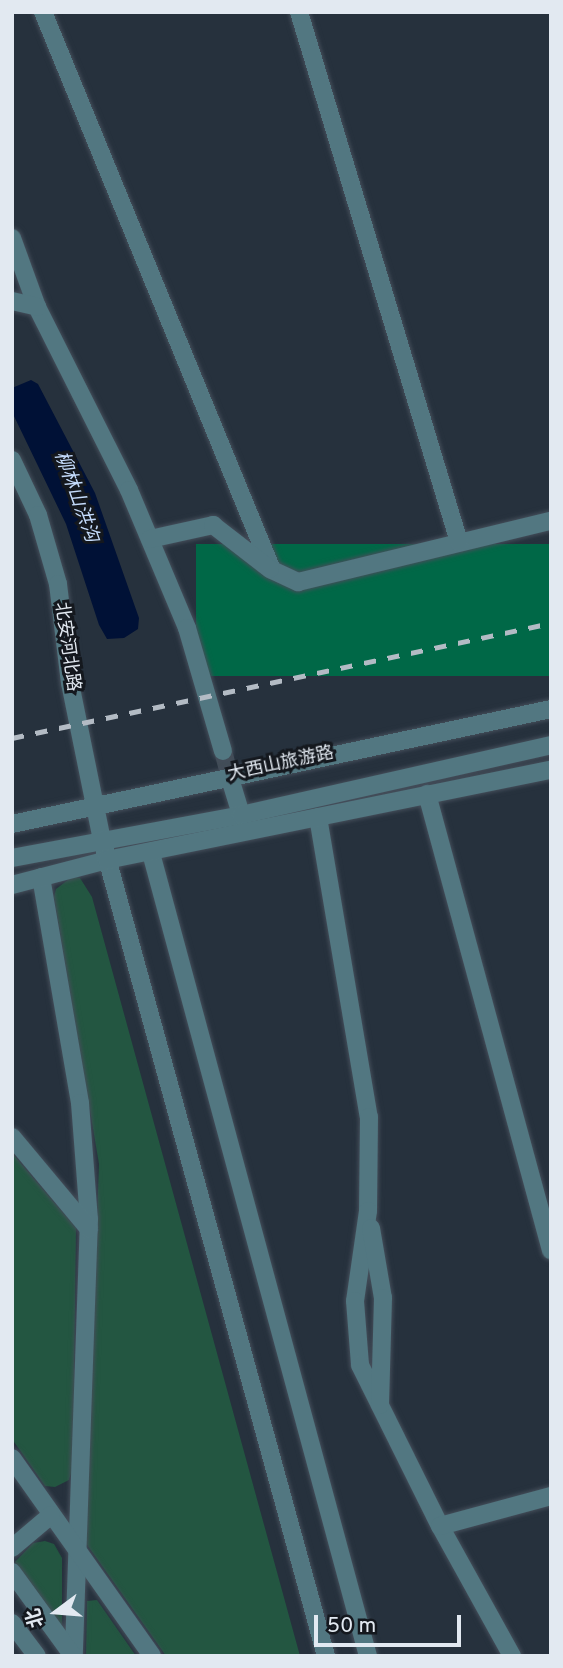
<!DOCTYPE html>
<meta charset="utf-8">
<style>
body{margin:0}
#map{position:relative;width:563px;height:1668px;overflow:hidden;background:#26313d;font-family:Overpass,"Noto Sans SC",sans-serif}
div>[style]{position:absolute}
.green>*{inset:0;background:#235641}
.forest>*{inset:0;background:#006847;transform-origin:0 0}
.water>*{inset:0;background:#001136}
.minor-tunnel>*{height:18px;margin-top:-9px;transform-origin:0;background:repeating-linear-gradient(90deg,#424d58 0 18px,transparent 0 27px)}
.roads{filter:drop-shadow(0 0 2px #444e5a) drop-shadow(0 0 2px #444e5a)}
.minor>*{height:18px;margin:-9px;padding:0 9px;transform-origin:9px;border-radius:9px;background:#527781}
.rail>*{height:5px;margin-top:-2.5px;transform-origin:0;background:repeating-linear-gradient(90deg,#b3bbc4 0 12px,transparent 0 24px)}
span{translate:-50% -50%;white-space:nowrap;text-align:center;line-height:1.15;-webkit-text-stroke:6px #14181e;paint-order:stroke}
.street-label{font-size:18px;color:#e2e9f1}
.water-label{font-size:19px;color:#c4dbfb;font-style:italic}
.frame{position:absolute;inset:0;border:14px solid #e2e9f1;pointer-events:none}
.north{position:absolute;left:21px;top:1577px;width:70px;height:70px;-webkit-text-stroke:5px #14181e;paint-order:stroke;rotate:254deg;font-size:19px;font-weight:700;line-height:28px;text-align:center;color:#e2e9f1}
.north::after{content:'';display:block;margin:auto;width:24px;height:32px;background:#e2e9f1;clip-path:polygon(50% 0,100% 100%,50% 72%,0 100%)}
.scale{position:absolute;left:314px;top:1615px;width:147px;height:32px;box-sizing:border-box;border:4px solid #e2e9f1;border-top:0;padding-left:9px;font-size:21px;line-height:24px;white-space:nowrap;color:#e2e9f1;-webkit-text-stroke:5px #14181e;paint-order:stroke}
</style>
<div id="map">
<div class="green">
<div style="clip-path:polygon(73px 876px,80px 878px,92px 897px,300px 1656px,166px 1656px,85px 1542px,99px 1164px,54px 897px,56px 889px)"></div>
<div style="clip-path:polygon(12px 1153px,76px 1228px,73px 1466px,69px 1480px,55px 1487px,45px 1486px,12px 1439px)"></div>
<div style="clip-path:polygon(45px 1541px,54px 1544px,62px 1558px,62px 1628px,15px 1562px,33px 1543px)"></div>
<div style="clip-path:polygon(97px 1600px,136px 1656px,86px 1656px,87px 1601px)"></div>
</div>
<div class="forest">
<div style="left:551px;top:544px;width:132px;height:355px;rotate:90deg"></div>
</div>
<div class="water">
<div style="clip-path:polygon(31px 380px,38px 384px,95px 493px,139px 618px,138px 629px,124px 638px,107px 639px,99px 625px,66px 524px,12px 412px,12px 388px)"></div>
</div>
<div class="minor-tunnel">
<div style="left:223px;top:751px;width:35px;rotate:75deg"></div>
</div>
<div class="roads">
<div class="minor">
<div style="left:43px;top:12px;width:603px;rotate:67.69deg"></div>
<div style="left:272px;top:570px;width:29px;rotate:25deg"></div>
<div style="left:298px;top:582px;width:260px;rotate:-13.6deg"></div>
<div style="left:299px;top:12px;width:554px;rotate:73.2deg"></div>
<div style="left:12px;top:238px;width:73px;rotate:70.1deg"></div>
<div style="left:37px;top:307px;width:205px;rotate:63.3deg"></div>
<div style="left:129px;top:490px;width:150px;rotate:67.2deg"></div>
<div style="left:187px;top:628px;width:128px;rotate:73.7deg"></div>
<div style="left:12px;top:301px;width:26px;rotate:13deg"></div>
<div style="left:12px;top:460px;width:61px;rotate:64.7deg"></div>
<div style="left:38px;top:515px;width:72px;rotate:73.8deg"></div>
<div style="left:58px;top:584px;width:100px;rotate:83.1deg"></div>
<div style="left:70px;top:683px;width:160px;rotate:78.5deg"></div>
<div style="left:102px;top:840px;width:846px;rotate:74.65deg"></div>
<div style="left:150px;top:539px;width:65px;rotate:-12.5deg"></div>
<div style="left:213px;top:525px;width:72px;rotate:37.7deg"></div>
<div style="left:232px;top:785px;width:31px;rotate:73deg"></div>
<div style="left:427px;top:794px;width:473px;rotate:74.8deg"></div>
<div style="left:318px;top:817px;width:304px;rotate:80.4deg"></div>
<div style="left:369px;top:1117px;width:94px;rotate:90.6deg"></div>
<div style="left:368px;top:1211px;width:91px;rotate:98.2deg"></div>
<div style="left:355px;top:1301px;width:64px;rotate:85.5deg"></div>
<div style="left:360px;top:1365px;width:180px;rotate:63.6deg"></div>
<div style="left:440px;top:1526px;width:149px;rotate:61deg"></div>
<div style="left:12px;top:824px;width:551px;rotate:-12.04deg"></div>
<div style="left:151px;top:853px;width:832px;rotate:74.88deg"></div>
<div style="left:12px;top:858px;width:233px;rotate:-10.6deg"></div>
<div style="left:241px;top:815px;width:318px;rotate:-12.7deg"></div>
<div style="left:41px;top:877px;width:229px;rotate:80.2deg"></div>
<div style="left:80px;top:1103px;width:116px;rotate:85.6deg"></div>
<div style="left:89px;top:1219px;width:437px;rotate:92deg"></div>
<div style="left:12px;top:885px;width:98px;rotate:-14.7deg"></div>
<div style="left:107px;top:860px;width:453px;rotate:-11.5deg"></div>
<div style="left:12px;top:1137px;width:120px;rotate:50.1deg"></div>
<div style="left:371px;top:1228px;width:71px;rotate:80.3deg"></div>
<div style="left:383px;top:1298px;width:107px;rotate:91.6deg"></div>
<div style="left:12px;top:1458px;width:242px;rotate:54.7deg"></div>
<div style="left:440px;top:1526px;width:115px;rotate:-15.1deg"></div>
<div style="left:12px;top:1548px;width:51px;rotate:-40.2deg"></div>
<div style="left:12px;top:1572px;width:104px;rotate:54deg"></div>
<div style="left:12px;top:1623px;width:41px;rotate:52.9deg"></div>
</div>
</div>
<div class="rail">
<div style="left:12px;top:738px;width:551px;rotate:-12.04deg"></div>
</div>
<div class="street-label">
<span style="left:66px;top:647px;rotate:82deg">北安河北路</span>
<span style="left:281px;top:765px;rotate:-12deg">大西山旅游路</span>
</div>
<div class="water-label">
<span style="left:75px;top:497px;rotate:70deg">柳林山洪沟</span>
</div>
<div class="frame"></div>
<div class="north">北</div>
<div class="scale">50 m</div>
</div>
